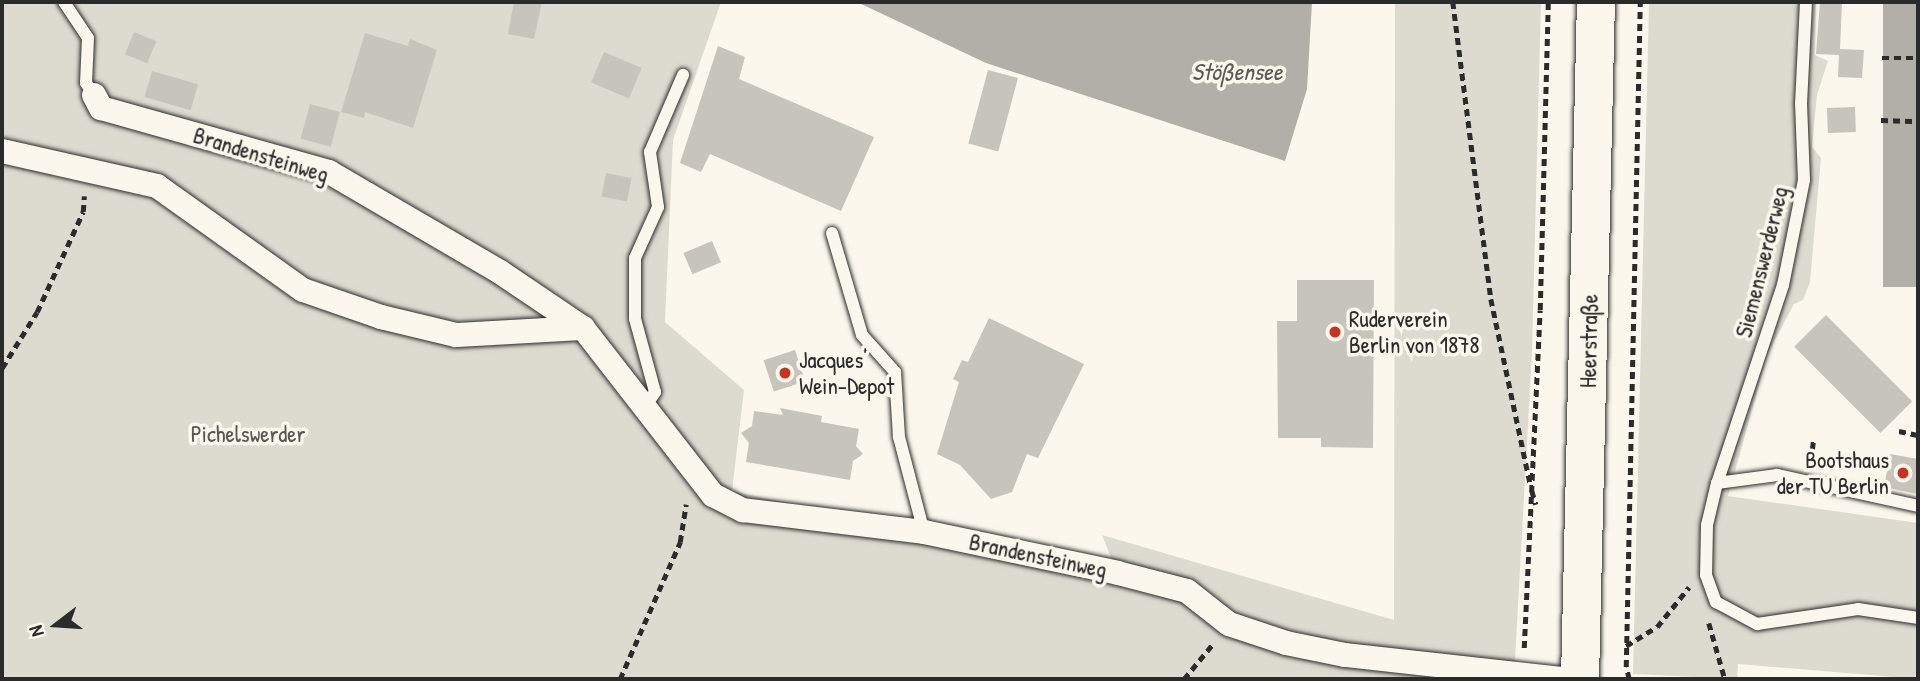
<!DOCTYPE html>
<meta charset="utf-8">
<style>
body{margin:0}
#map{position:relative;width:1920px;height:681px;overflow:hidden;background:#fbf7ec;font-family:"Patrick Hand",sans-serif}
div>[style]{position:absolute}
.green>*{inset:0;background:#dddad0}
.water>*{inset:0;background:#b1afa7;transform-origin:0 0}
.building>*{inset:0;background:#c7c4bc;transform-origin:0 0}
.path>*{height:4.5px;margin-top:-2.25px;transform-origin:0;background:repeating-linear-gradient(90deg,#2b2b2b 0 7px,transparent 0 12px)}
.roads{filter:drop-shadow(0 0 2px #2b2b2b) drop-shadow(0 0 2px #2b2b2b)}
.service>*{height:12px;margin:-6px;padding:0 6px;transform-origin:6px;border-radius:6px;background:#fbf7ec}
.minor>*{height:24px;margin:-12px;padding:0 12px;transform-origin:12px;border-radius:12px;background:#fbf7ec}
.primary>*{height:38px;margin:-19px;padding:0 19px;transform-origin:19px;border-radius:19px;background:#fbf7ec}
.dots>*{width:19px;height:19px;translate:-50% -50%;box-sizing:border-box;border:4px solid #fbf7ec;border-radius:50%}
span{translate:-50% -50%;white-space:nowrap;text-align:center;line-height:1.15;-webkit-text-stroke:7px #fbf7ec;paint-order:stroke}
.street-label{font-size:23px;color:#2b2b2b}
.poi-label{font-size:23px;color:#2b2b2b}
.left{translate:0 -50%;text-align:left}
.right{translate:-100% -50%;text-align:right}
.park-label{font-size:23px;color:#585754}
.water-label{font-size:24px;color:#5a5956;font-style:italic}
.frame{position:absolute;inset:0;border:4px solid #2b2b2b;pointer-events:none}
.north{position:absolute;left:21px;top:590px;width:70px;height:70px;-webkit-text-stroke:5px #fbf7ec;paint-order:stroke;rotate:253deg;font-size:19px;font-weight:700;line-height:28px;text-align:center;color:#2b2b2b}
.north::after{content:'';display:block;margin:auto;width:24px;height:32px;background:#2b2b2b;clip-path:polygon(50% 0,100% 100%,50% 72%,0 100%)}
</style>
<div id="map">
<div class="green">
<div style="clip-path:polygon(2px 2px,721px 2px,673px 140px,665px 322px,744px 390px,732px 491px,1117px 573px,1102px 535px,1394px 620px,1395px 2px,1541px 2px,1532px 352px,1515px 660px,1521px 679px,2px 679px)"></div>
<div style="clip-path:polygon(1649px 2px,1816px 2px,1815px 55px,1828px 61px,1817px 95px,1812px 147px,1821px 158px,1810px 282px,1803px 300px,1794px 304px,1768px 353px,1728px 496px,1918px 523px,1918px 679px,1738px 664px,1737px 679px,1633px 674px)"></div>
</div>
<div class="water">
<div style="clip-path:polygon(857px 2px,1312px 2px,1307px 89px,1285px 161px,986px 63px)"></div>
<div style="left:1883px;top:2px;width:35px;height:285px"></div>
</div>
<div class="building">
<div style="clip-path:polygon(514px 2px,542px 2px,534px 39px,508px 34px)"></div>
<div style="clip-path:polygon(1820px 2px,1842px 2px,1840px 49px,1864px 50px,1862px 78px,1838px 77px,1839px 55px,1816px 54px)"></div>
<div style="left:134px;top:32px;width:24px;height:24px;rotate:22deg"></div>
<div style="clip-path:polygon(365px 33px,408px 46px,410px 39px,437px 50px,413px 128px,365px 112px,364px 118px,341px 112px)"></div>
<div style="clip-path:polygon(718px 46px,745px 57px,739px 79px,874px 137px,841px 211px,710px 154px,701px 172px,680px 163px)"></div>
<div style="left:604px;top:52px;width:41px;height:33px;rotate:23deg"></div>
<div style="left:988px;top:70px;width:31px;height:76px;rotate:15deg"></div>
<div style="left:152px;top:71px;width:48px;height:27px;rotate:16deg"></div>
<div style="left:310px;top:104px;width:31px;height:36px;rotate:15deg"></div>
<div style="left:1855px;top:107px;width:25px;height:28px;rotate:88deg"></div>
<div style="left:606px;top:173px;width:26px;height:24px;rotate:11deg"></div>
<div style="left:712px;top:241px;width:23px;height:31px;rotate:67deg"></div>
<div style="clip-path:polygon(1297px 280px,1374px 280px,1373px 448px,1321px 447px,1321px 438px,1278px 438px,1277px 321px,1297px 321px)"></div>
<div style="left:1826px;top:315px;width:122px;height:45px;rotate:45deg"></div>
<div style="clip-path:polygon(989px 318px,1084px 364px,1038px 458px,1027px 454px,1012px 492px,991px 499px,960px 465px,937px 454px,959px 382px,953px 379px,962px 360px,968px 362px)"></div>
<div style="left:795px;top:350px;width:33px;height:33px;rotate:72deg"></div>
<div style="clip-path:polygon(780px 408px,822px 416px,821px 422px,859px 429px,856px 446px,863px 454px,853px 461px,850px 480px,746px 462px,749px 443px,741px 433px,752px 426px,754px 411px,783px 415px)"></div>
<div style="clip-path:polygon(1890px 454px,1918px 459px,1918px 494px,1884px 487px)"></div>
</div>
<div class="path">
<div style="left:1453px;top:2px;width:299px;rotate:82.7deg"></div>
<div style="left:1491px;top:299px;width:188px;rotate:78deg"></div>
<div style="left:1882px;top:58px;width:36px"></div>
<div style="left:1881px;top:120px;width:37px;rotate:2deg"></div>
<div style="left:2px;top:368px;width:66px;rotate:-58deg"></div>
<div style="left:37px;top:312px;width:110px;rotate:-65.3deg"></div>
<div style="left:83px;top:212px;width:16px;rotate:-86deg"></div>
<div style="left:1899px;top:431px;width:19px;rotate:12deg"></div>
<div style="left:1811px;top:461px;width:20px;rotate:-84deg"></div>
<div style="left:1532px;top:491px;width:14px;rotate:73deg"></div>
<div style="left:1709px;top:623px;width:58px;rotate:74.1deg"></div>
<div style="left:1626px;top:646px;width:36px;rotate:-32deg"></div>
<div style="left:1657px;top:627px;width:51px;rotate:-51.3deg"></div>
<div style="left:1524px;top:648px;width:338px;rotate:-87.3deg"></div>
<div style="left:1540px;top:310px;width:308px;rotate:-88.5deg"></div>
<div style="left:620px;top:679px;width:150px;rotate:-66.3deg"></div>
<div style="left:680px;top:542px;width:38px;rotate:-81deg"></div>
<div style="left:1184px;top:679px;width:44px;rotate:-50.5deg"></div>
<div style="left:1629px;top:679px;width:12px;rotate:-104deg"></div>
<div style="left:1626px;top:667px;width:665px;rotate:-88.79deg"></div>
</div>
<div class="roads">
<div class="service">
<div style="left:64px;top:2px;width:43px;rotate:56.3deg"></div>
<div style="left:88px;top:38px;width:45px;rotate:92.5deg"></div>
<div style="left:86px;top:83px;width:14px;rotate:56deg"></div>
<div style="left:1806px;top:2px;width:101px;rotate:92.8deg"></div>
<div style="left:1801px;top:103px;width:77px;rotate:87.8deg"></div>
<div style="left:1804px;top:180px;width:107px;rotate:101.3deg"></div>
<div style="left:1783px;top:285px;width:209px;rotate:108.4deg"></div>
<div style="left:1717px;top:483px;width:43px;rotate:103.4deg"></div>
<div style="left:1707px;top:525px;width:50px;rotate:91.1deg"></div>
<div style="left:1706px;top:575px;width:29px;rotate:70deg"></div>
<div style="left:1716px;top:602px;width:47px;rotate:28.2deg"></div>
<div style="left:1757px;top:624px;width:102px;rotate:-8.4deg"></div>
<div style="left:1858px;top:609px;width:61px;rotate:8.5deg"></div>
<div style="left:832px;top:233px;width:106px;rotate:73.6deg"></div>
<div style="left:862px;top:335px;width:50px;rotate:48.3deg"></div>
<div style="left:895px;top:372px;width:65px;rotate:86.5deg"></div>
<div style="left:899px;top:437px;width:98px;rotate:75.3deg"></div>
<div style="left:645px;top:407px;width:18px;rotate:-56deg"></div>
<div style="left:655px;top:392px;width:76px;rotate:-105.3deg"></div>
<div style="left:635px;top:319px;width:61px;rotate:-90deg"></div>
<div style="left:635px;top:258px;width:56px;rotate:-65.7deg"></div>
<div style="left:658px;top:207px;width:56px;rotate:-98.3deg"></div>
<div style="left:650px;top:152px;width:84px;rotate:-66.8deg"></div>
<div style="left:1717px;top:483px;width:61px;rotate:-7.6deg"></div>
<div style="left:1777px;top:475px;width:144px;rotate:12.4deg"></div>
</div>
<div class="minor">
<div style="left:94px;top:95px;width:15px;rotate:62deg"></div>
<div style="left:101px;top:108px;width:237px;rotate:15.7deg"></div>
<div style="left:329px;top:172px;width:198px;rotate:30.3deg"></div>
<div style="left:500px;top:272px;width:100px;rotate:34deg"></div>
<div style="left:583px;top:328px;width:212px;rotate:52.1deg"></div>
<div style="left:713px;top:495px;width:34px;rotate:27deg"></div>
<div style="left:743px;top:510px;width:182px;rotate:6.9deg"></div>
<div style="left:924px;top:532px;width:198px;rotate:11.9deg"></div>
<div style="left:1118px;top:573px;width:71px;rotate:14.6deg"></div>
<div style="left:1187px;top:591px;width:53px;rotate:38.2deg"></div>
<div style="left:1229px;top:624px;width:60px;rotate:18.4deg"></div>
<div style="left:1286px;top:643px;width:60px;rotate:11.5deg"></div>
<div style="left:1345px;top:655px;width:217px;rotate:6.3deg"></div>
<div style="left:2px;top:151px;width:159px;rotate:12.7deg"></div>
<div style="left:157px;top:186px;width:179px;rotate:35.5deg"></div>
<div style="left:303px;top:290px;width:83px;rotate:19.1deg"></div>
<div style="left:381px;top:317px;width:77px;rotate:13.5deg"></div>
<div style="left:456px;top:335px;width:127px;rotate:-3.2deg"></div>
</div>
<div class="primary">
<div style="left:1580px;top:679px;width:677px;rotate:-88.65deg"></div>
</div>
</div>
<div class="dots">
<div style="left:1335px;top:332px;background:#c8321e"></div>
<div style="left:785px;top:373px;background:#c8321e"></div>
<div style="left:1903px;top:473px;background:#c8321e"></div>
</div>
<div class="street-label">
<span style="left:261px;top:155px;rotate:17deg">Brandensteinweg</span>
<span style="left:1762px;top:262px;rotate:-76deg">Siemenswerderweg</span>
<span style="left:1589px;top:341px;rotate:-89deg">Heerstraße</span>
<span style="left:1038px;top:556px;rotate:12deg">Brandensteinweg</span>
</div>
<div class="poi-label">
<span class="left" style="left:1349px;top:332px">Ruderverein<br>Berlin von 1878</span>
<span class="left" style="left:799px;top:373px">Jacques'<br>Wein-Depot</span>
<span class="right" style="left:1889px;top:473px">Bootshaus<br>der TU Berlin</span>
</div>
<div class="park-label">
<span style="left:248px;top:434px">Pichelswerder</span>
</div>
<div class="water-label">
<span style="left:1237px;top:72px">Stößensee</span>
</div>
<div class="frame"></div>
<div class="north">N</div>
</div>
